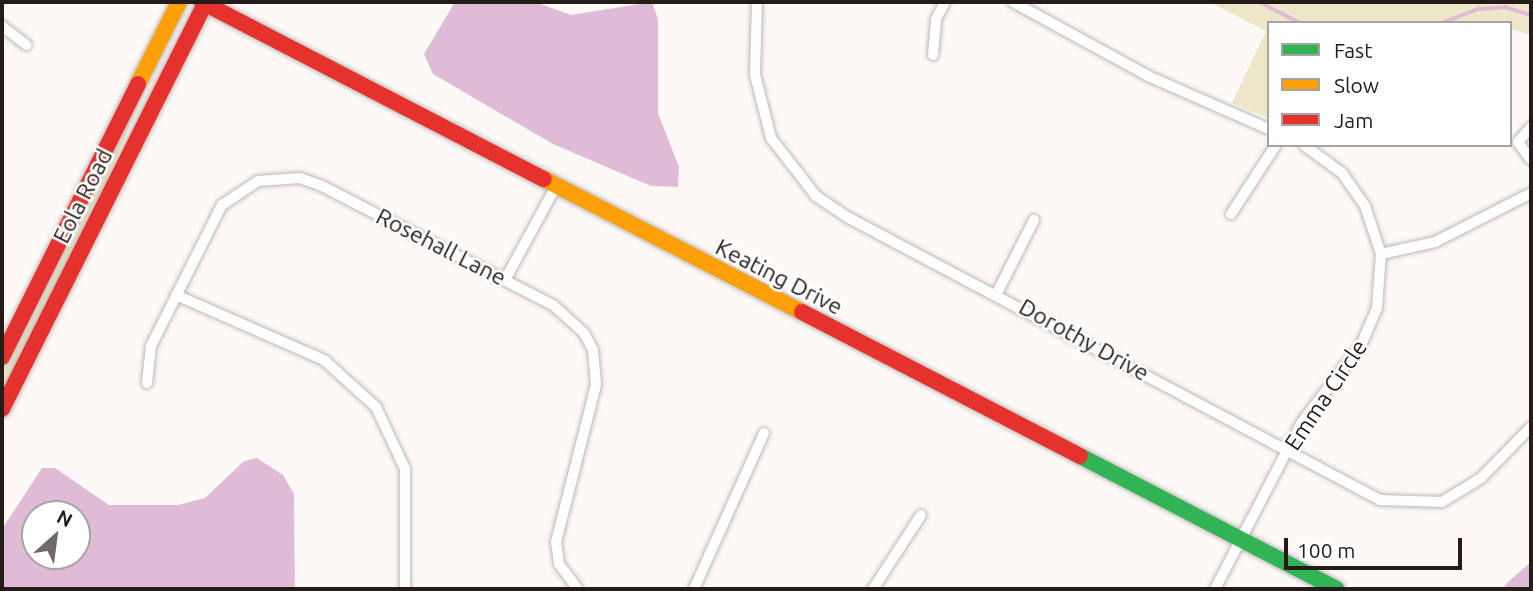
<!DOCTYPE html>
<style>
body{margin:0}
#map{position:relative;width:1533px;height:591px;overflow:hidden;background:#fcf9f7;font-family:Ubuntu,sans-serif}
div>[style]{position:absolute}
.green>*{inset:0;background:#eee6c8}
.water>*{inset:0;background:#e0bbd6}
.stream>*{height:3.5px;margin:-1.75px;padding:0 1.75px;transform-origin:1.75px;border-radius:1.75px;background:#e0bbd6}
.roads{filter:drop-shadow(0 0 2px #beb9b7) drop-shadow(0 0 2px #beb9b7)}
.street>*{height:10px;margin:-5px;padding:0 5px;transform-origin:5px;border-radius:5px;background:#fffefe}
.fast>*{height:16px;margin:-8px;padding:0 8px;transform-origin:8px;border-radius:8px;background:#30b455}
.slow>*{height:16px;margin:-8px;padding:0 8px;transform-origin:8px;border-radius:8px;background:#ff9f0a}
.jam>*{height:16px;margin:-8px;padding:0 8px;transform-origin:8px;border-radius:8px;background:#e5322d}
span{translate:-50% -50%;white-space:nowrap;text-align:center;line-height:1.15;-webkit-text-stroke:5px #fff;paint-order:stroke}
.street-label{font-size:23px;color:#251c19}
.frame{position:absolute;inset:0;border:4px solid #251c19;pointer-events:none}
.legend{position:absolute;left:1267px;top:21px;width:245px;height:126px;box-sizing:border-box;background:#fff;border:2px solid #a8a4a3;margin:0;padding:9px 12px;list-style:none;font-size:21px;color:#251c19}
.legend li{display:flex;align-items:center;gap:14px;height:35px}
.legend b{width:35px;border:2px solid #a8a4a3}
.north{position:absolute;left:21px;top:500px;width:70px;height:70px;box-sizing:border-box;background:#fff;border:2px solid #a8a4a3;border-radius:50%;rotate:28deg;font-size:19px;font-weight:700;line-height:28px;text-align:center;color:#251c19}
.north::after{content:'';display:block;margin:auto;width:24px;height:32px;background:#706967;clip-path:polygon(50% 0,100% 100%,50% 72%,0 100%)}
.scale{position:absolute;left:1284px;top:538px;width:178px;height:32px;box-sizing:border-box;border:4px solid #251c19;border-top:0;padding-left:9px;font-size:21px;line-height:24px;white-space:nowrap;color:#251c19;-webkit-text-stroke:5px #fff;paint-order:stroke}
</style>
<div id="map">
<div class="green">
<div style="clip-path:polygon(1209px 2px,1531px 2px,1531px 35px,1510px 29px,1510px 23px,1269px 23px,1269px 118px,1232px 103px,1266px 31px)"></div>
<div style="clip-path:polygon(148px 82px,105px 185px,2px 392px,2px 373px)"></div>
</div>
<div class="water">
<div style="clip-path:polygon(455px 2px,535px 2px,571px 15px,652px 2px,658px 19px,658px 113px,679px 167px,678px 187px,651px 186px,553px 144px,433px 74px,424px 54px)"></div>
<div style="clip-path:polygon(evenodd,257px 458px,283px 475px,294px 494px,295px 589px,2px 589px,2px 529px,42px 468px,55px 468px,109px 505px,178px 505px,205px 498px,244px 461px,257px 458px,35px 514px,77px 514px,77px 556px,35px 556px,35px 514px)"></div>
<div style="clip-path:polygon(1531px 562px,1531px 589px,1502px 589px,1509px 581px)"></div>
</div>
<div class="stream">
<div style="left:1260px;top:2px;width:45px;rotate:27.7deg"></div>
<div style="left:1442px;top:23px;width:40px;rotate:-21deg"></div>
<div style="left:1479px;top:9px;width:26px;rotate:-4deg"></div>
<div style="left:1505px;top:7px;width:27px;rotate:17deg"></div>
</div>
<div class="roads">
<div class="street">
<div style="left:757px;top:2px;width:73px;rotate:91.6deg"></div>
<div style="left:755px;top:75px;width:65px;rotate:75.7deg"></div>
<div style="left:771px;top:138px;width:73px;rotate:52.2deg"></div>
<div style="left:816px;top:196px;width:40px;rotate:34deg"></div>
<div style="left:849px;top:218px;width:601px;rotate:27.97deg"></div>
<div style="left:1380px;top:500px;width:62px;rotate:1.8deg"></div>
<div style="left:1442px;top:502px;width:46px;rotate:-31.6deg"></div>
<div style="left:1481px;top:478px;width:71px;rotate:-45.6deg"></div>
<div style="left:1013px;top:2px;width:154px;rotate:28.7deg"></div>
<div style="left:1148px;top:76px;width:132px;rotate:23.7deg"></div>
<div style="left:2px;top:26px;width:31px;rotate:38deg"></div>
<div style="left:933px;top:55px;width:36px;rotate:-85deg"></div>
<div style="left:936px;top:19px;width:19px;rotate:-62deg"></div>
<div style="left:1531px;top:127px;width:20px;rotate:131deg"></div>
<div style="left:1518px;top:142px;width:22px;rotate:54deg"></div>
<div style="left:1231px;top:214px;width:82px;rotate:-56.9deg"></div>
<div style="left:1381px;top:254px;width:55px;rotate:-12.5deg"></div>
<div style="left:1435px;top:242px;width:108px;rotate:-27deg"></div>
<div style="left:505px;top:280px;width:107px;rotate:-61.5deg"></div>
<div style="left:997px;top:293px;width:82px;rotate:-63.1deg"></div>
<div style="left:176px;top:295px;width:162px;rotate:23.7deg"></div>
<div style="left:324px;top:360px;width:70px;rotate:42.1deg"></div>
<div style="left:376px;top:407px;width:68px;rotate:64.9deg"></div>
<div style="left:405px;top:469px;width:120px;rotate:90deg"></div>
<div style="left:147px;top:383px;width:37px;rotate:-84deg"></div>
<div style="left:151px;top:346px;width:158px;rotate:-63.3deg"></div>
<div style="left:222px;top:205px;width:43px;rotate:-33.7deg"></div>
<div style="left:258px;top:181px;width:42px;rotate:-4.1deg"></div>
<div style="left:300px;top:178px;width:23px;rotate:20deg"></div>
<div style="left:322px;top:186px;width:260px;rotate:27.3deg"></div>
<div style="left:553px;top:305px;width:42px;rotate:42.1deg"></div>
<div style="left:584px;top:333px;width:19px;rotate:62deg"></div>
<div style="left:593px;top:350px;width:35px;rotate:85deg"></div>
<div style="left:596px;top:385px;width:162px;rotate:104.3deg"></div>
<div style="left:556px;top:542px;width:22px;rotate:82deg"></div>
<div style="left:559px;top:564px;width:31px;rotate:53deg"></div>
<div style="left:694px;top:589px;width:171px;rotate:-65.8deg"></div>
<div style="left:873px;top:589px;width:88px;rotate:-57deg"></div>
<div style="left:1215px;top:589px;width:188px;rotate:-62.5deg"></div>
<div style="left:1302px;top:422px;width:97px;rotate:-52.5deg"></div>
<div style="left:1361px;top:345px;width:40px;rotate:-66.6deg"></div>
<div style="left:1377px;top:308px;width:54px;rotate:-85.8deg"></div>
<div style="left:1381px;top:254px;width:51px;rotate:-108.4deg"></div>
<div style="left:1365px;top:206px;width:40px;rotate:-124.9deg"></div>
<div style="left:1342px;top:173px;width:47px;rotate:-143.6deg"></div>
</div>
<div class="fast">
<div style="left:1080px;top:456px;width:289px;rotate:27.4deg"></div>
</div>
<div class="slow">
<div style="left:138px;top:84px;width:92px;rotate:-63.4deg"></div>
<div style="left:544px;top:179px;width:290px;rotate:27.3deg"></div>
</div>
<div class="jam">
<div style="left:202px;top:2px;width:385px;rotate:27.4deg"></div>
<div style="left:802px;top:312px;width:313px;rotate:27.4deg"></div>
<div style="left:2px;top:357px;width:305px;rotate:-63.5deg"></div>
<div style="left:2px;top:409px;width:455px;rotate:-63.4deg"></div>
</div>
</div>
<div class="street-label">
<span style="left:83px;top:196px;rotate:-63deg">Eola Road</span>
<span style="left:441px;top:247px;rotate:27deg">Rosehall Lane</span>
<span style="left:779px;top:277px;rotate:27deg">Keating Drive</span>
<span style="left:1084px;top:340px;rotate:29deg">Dorothy Drive</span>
<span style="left:1326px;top:395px;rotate:-56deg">Emma Circle</span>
</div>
<div class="frame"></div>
<ul class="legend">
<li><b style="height:9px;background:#30b455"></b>Fast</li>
<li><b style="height:9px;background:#ff9f0a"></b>Slow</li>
<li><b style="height:9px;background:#e5322d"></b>Jam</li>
</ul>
<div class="north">N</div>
<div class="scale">100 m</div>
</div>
